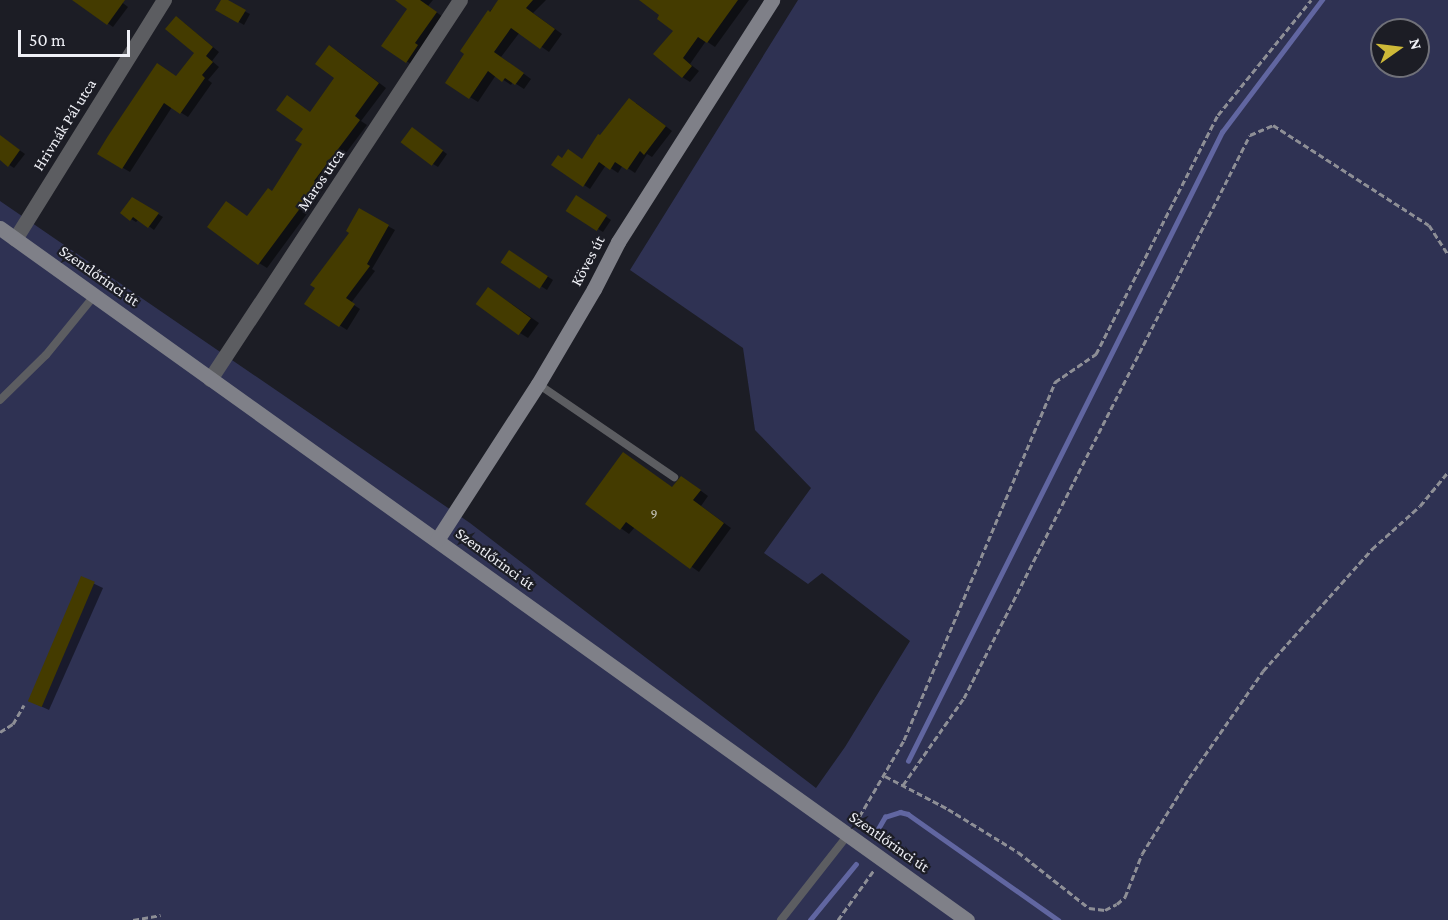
<!DOCTYPE html>
<meta charset="utf-8">
<style>
body{margin:0}
#map{position:relative;width:1448px;height:920px;overflow:hidden;background:#1c1d25;font-family:"Crimson Pro",serif}
div>[style]{position:absolute}
.green>*{inset:0;background:#2f3253}
.shadow>*{inset:0;background:#0007}
.stream>*{height:4.5px;margin:-2.25px;padding:0 2.25px;transform-origin:2.25px;border-radius:2.25px;background:#6166a1}
.building>*{inset:0;background:#443b00;transform-origin:0 0}
.path>*{height:3px;margin-top:-1.5px;transform-origin:0;background:repeating-linear-gradient(90deg,#8e8f96 0 6px,transparent 0 9px)}
.lane>*{height:8px;margin:-4px;padding:0 4px;transform-origin:4px;border-radius:4px;background:#5c5d61}
.street>*{height:15px;margin:-7.5px;padding:0 7.5px;transform-origin:7.5px;border-radius:7.5px;background:#5c5d61}
.secondary>*{height:15px;margin:-7.5px;padding:0 7.5px;transform-origin:7.5px;border-radius:7.5px;background:#7f8088}
span{translate:-50% -50%;white-space:nowrap;text-align:center;line-height:1.15;-webkit-text-stroke:4.5px #1c1d25;paint-order:stroke}
.number-label{font-size:14px;color:#c4c3b8}
.number-label span{-webkit-text-stroke-width:0}
.street-label{font-size:16px;color:#eff0f6}
.north{position:absolute;left:1370px;top:18px;width:60px;height:60px;box-sizing:border-box;background:#1c1d25;border:2px solid #707179;border-radius:50%;rotate:76deg;font-size:16px;font-weight:700;line-height:24px;text-align:center;color:#eff0f6}
.north::after{content:'';display:block;margin:auto;width:21px;height:27px;background:#ceb938;clip-path:polygon(50% 0,100% 100%,50% 72%,0 100%)}
.scale{position:absolute;left:18px;top:30px;width:112px;height:27px;box-sizing:border-box;border:3px solid #eff0f6;border-top:0;padding-left:8px;font-size:18px;line-height:21px;white-space:nowrap;color:#eff0f6;-webkit-text-stroke:4px #1c1d25;paint-order:stroke}
</style>
<div id="map">
<div class="green">
<div style="clip-path:polygon(evenodd,798px 0,1448px 0,1448px 920px,0 920px,0 201px,470px 523px,816px 788px,845px 747px,910px 641px,822px 573px,808px 584px,764px 553px,811px 488px,755px 430px,743px 348px,630px 270px,798px 0,1382px 30px,1418px 30px,1418px 66px,1382px 66px,1382px 30px)"></div>
</div>
<div class="shadow">
<div style="clip-path:polygon(75px 0,119px 0,128px 7px,113px 27px)"></div>
<div style="clip-path:polygon(222px 0,250px 14px,244px 25px,217px 9px)"></div>
<div style="clip-path:polygon(398px 0,433px 0,428px 6px,443px 17px,413px 65px,406px 61px,410px 8px)"></div>
<div style="clip-path:polygon(499px 0,546px 0,533px 13px,562px 34px,549px 52px,520px 32px,501px 57px,531px 79px,524px 89px,513px 82px,511px 85px,496px 75px,478px 102px,447px 83px,466px 54px,479px 25px)"></div>
<div style="clip-path:polygon(653px 0,749px 0,715px 47px,706px 41px,690px 64px,699px 71px,690px 82px,682px 77px,675px 31px)"></div>
<div style="clip-path:polygon(183px 22px,219px 52px,212px 61px,219px 67px,208px 80px,212px 83px,188px 117px,172px 107px,130px 172px,99px 154px,177px 77px,196px 53px)"></div>
<div style="clip-path:polygon(337px 51px,386px 88px,361px 121px,367px 125px,321px 186px,324px 188px,309px 211px,267px 268px,259px 263px,248px 217px,273px 192px,304px 144px,305px 129px,311px 113px,335px 78px)"></div>
<div style="clip-path:polygon(636px 103px,672px 131px,652px 157px,647px 154px,635px 173px,623px 165px,618px 173px,606px 165px,590px 189px,584px 185px,563px 159px,582px 160px,601px 137px)"></div>
<div style="clip-path:polygon(417px 132px,447px 154px,438px 167px,433px 164px)"></div>
<div style="clip-path:polygon(0 136px,25px 154px,14px 168px,0 159px)"></div>
<div style="clip-path:polygon(133px 199px,163px 217px,154px 230px,139px 219px,136px 222px,131px 219px)"></div>
<div style="clip-path:polygon(582px 200px,611px 220px,603px 232px,598px 229px)"></div>
<div style="clip-path:polygon(359px 210px,395px 230px,372px 269px,375px 271px,351px 303px,360px 309px,347px 330px,306px 304px,351px 232px)"></div>
<div style="clip-path:polygon(515px 255px,553px 280px,547px 290px,503px 262px)"></div>
<div style="clip-path:polygon(497px 294px,539px 323px,528px 338px,520px 333px)"></div>
<div style="clip-path:polygon(689px 482px,708px 496px,701px 506px,731px 528px,699px 572px,635px 527px,629px 534px,587px 504px,673px 488px)"></div>
<div style="clip-path:polygon(82px 578px,103px 588px,49px 710px,36px 704px)"></div>
</div>
<div class="stream">
<div style="left:908px;top:761px;width:703px;rotate:-63.47deg"></div>
<div style="left:1222px;top:132px;width:166px;rotate:-52.9deg"></div>
<div style="left:878px;top:829px;width:14px;rotate:-60deg"></div>
<div style="left:885px;top:817px;width:16px;rotate:-18deg"></div>
<div style="left:900px;top:812px;width:8px;rotate:14deg"></div>
<div style="left:908px;top:814px;width:184px;rotate:35.2deg"></div>
<div style="left:810px;top:920px;width:72px;rotate:-50.6deg"></div>
</div>
<div class="building">
<div style="clip-path:polygon(72px 0,125px 0,107px 25px)"></div>
<div style="clip-path:polygon(221px 0,228px 0,246px 10px,238px 23px,215px 10px)"></div>
<div style="clip-path:polygon(395px 0,420px 0,437px 12px,415px 43px,418px 45px,406px 63px,381px 46px,407px 9px)"></div>
<div style="clip-path:polygon(498px 0,533px 0,526px 8px,555px 29px,540px 49px,511px 28px,494px 52px,524px 73px,515px 85px,505px 78px,502px 82px,488px 71px,469px 99px,445px 83px,464px 54px,460px 51px,488px 10px,490px 12px)"></div>
<div style="clip-path:polygon(639px 0,738px 0,707px 43px,698px 37px,683px 58px,692px 66px,682px 78px,653px 54px,673px 31px,657px 19px,659px 15px)"></div>
<div style="clip-path:polygon(176px 16px,213px 47px,206px 56px,213px 62px,202px 75px,205px 78px,180px 114px,164px 103px,122px 169px,97px 154px,108px 136px,157px 63px,176px 76px,194px 53px,165px 29px)"></div>
<div style="clip-path:polygon(329px 45px,379px 83px,355px 116px,360px 120px,314px 181px,317px 183px,301px 207px,258px 265px,207px 227px,226px 201px,247px 216px,268px 188px,272px 191px,302px 144px,295px 140px,303px 129px,276px 110px,287px 95px,310px 112px,334px 78px,315px 64px)"></div>
<div style="clip-path:polygon(629px 98px,666px 126px,644px 155px,640px 151px,627px 170px,615px 162px,610px 170px,599px 162px,583px 187px,551px 165px,558px 155px,562px 158px,568px 149px,582px 159px,598px 134px,600px 135px)"></div>
<div style="left:412px;top:127px;width:39px;height:19px;rotate:37deg"></div>
<div style="clip-path:polygon(0 135px,20px 150px,8px 167px,0 160px)"></div>
<div style="left:576px;top:195px;width:37px;height:19px;rotate:33deg"></div>
<div style="clip-path:polygon(132px 197px,159px 213px,148px 228px,133px 217px,130px 221px,120px 213px)"></div>
<div style="clip-path:polygon(359px 208px,389px 225px,367px 264px,370px 266px,346px 298px,355px 304px,339px 327px,304px 304px,315px 288px,310px 285px,349px 233px,346px 231px)"></div>
<div style="left:509px;top:250px;width:47px;height:15px;rotate:34deg"></div>
<div style="left:488px;top:287px;width:53px;height:21px;rotate:36deg"></div>
<div style="clip-path:polygon(623px 452px,672px 487px,681px 476px,701px 490px,693px 500px,724px 523px,690px 569px,626px 522px,620px 530px,585px 504px)"></div>
<div style="left:81px;top:576px;width:15px;height:136px;rotate:23deg"></div>
</div>
<div class="path">
<div style="left:0;top:732px;width:15px;rotate:-32deg"></div>
<div style="left:13px;top:724px;width:22px;rotate:-60deg"></div>
<div style="left:885px;top:776px;width:71px;rotate:27.6deg"></div>
<div style="left:948px;top:809px;width:82px;rotate:31.6deg"></div>
<div style="left:1018px;top:852px;width:90px;rotate:38.3deg"></div>
<div style="left:1089px;top:908px;width:16px;rotate:7deg"></div>
<div style="left:1105px;top:910px;width:13px;rotate:-27deg"></div>
<div style="left:1117px;top:904px;width:11px;rotate:-41deg"></div>
<div style="left:1125px;top:897px;width:46px;rotate:-68.4deg"></div>
<div style="left:1142px;top:854px;width:89px;rotate:-58.3deg"></div>
<div style="left:1189px;top:778px;width:130px;rotate:-55.3deg"></div>
<div style="left:1263px;top:671px;width:164px;rotate:-48.2deg"></div>
<div style="left:1372px;top:549px;width:64px;rotate:-41.9deg"></div>
<div style="left:1420px;top:506px;width:44px;rotate:-50.5deg"></div>
<div style="left:903px;top:785px;width:106px;rotate:-55deg"></div>
<div style="left:964px;top:698px;width:631px;rotate:-63.07deg"></div>
<div style="left:1250px;top:135px;width:25px;rotate:-23deg"></div>
<div style="left:1273px;top:125px;width:185px;rotate:32.7deg"></div>
<div style="left:1429px;top:225px;width:35px;rotate:57deg"></div>
<div style="left:855px;top:824px;width:97px;rotate:-59.7deg"></div>
<div style="left:904px;top:740px;width:389px;rotate:-67.1deg"></div>
<div style="left:1055px;top:382px;width:50px;rotate:-34.3deg"></div>
<div style="left:1096px;top:354px;width:268px;rotate:-63deg"></div>
<div style="left:1218px;top:115px;width:148px;rotate:-51deg"></div>
<div style="left:133px;top:920px;width:28px;rotate:-10deg"></div>
<div style="left:838px;top:920px;width:62px;rotate:-54.2deg"></div>
</div>
<div class="lane">
<div style="left:538px;top:384px;width:165px;rotate:34.4deg"></div>
<div style="left:0;top:400px;width:64px;rotate:-44.4deg"></div>
<div style="left:46px;top:355px;width:77px;rotate:-50.8deg"></div>
<div style="left:781px;top:920px;width:108px;rotate:-51.8deg"></div>
</div>
<div class="street">
<div style="left:15px;top:239px;width:282px;rotate:-58.1deg"></div>
<div style="left:210px;top:379px;width:454px;rotate:-56.6deg"></div>
</div>
<div class="secondary">
<div style="left:0;top:228px;width:1189px;rotate:35.59deg"></div>
<div style="left:437px;top:540px;width:186px;rotate:-57.1deg"></div>
<div style="left:538px;top:384px;width:110px;rotate:-59.5deg"></div>
<div style="left:594px;top:289px;width:53px;rotate:-62.9deg"></div>
<div style="left:618px;top:242px;width:287px;rotate:-57.5deg"></div>
</div>
<div class="number-label">
<span style="left:654px;top:513px">9</span>
</div>
<div class="street-label">
<span style="left:65px;top:125px;rotate:-58deg">Hrivnák Pál utca</span>
<span style="left:321px;top:180px;rotate:-56deg">Maros utca</span>
<span style="left:588px;top:261px;rotate:-62deg">Köves út</span>
<span style="left:99px;top:276px;rotate:35deg">Szentlőrinci út</span>
<span style="left:495px;top:559px;rotate:36deg">Szentlőrinci út</span>
<span style="left:889px;top:842px;rotate:35deg">Szentlőrinci út</span>
</div>
<div class="north">N</div>
<div class="scale">50 m</div>
</div>
